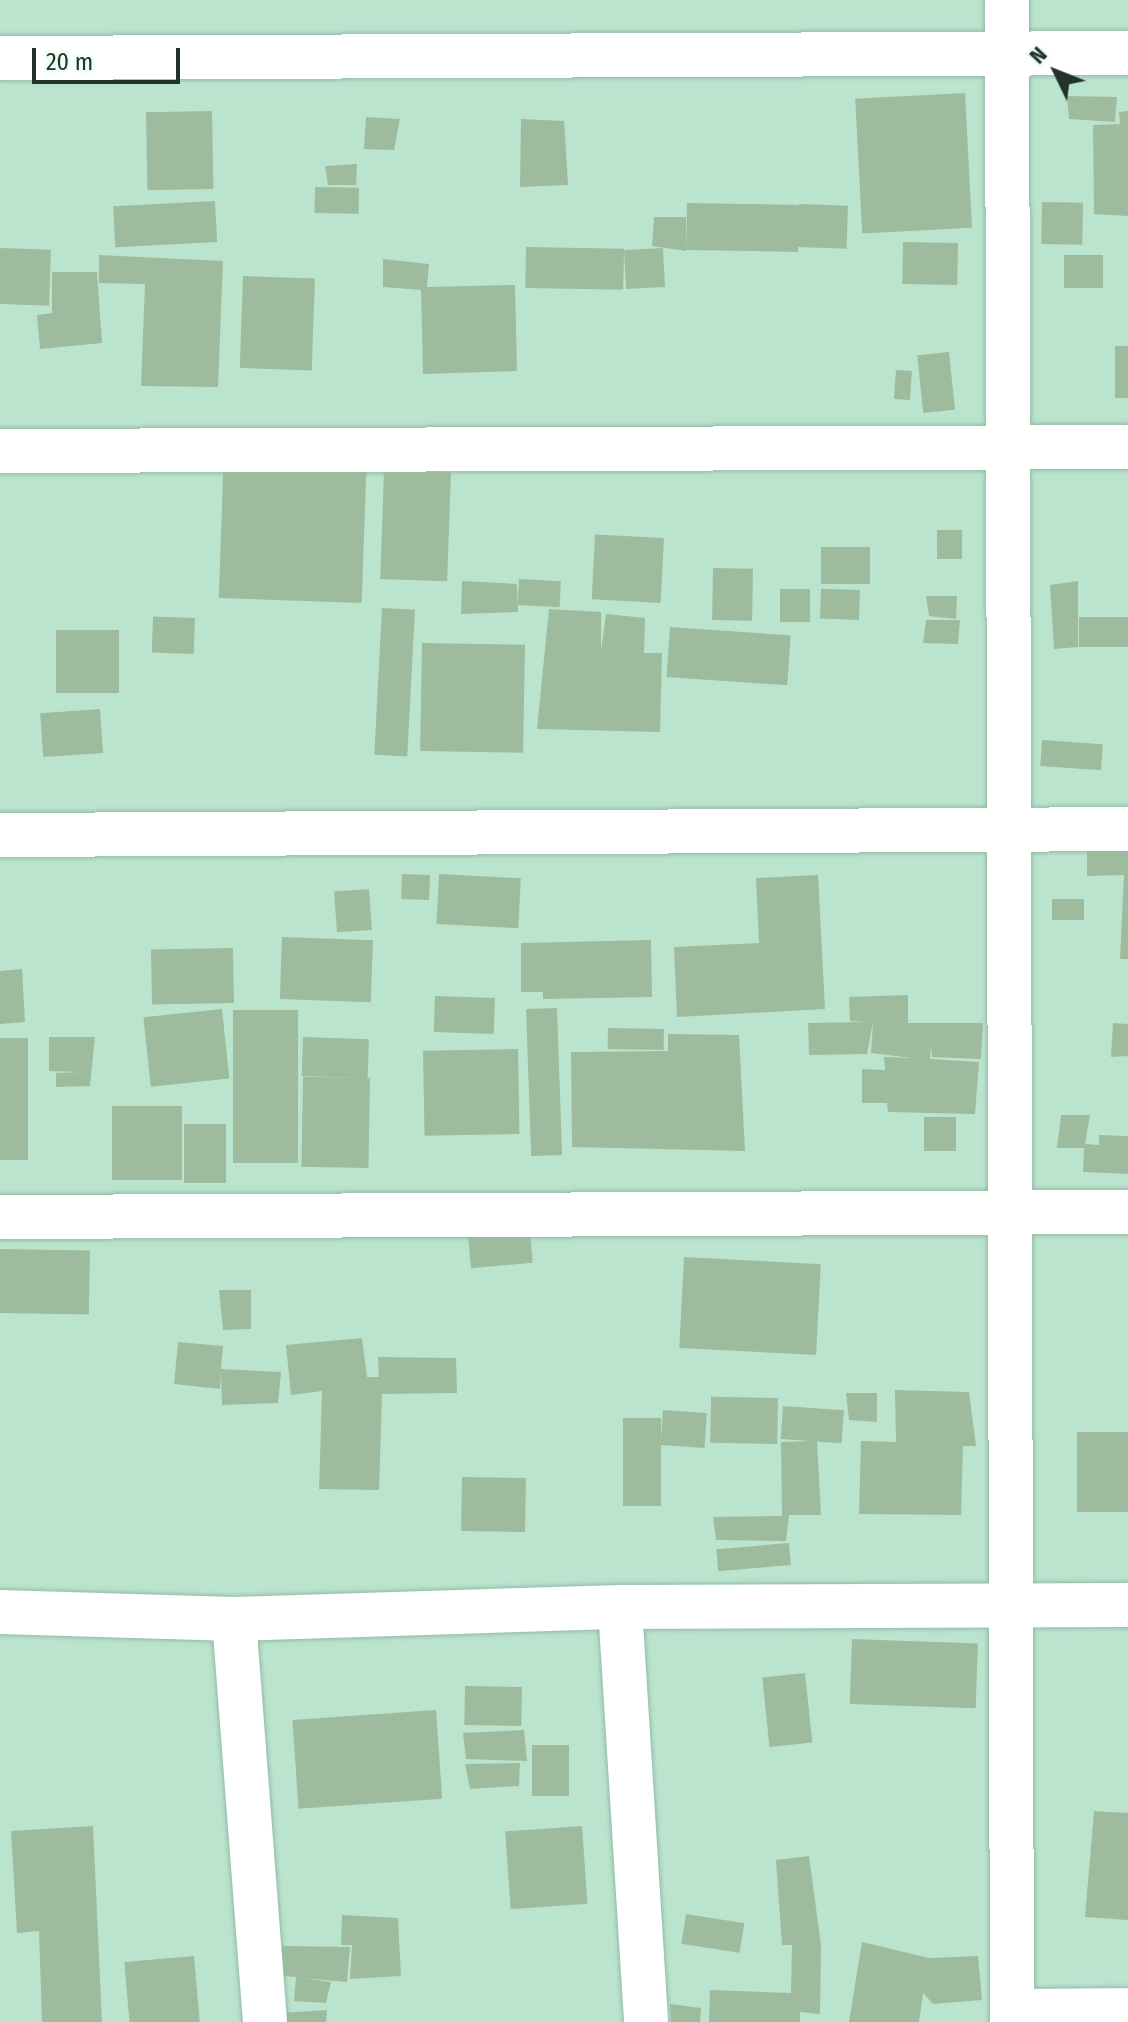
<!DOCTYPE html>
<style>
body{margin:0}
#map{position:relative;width:1128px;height:2022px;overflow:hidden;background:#bbe4cf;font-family:"Fira Sans Condensed",sans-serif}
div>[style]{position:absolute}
.building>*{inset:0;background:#9fbb9d;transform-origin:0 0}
.roads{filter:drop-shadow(0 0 2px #93bba7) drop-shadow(0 0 2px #93bba7)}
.minor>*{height:44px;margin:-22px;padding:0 22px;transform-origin:22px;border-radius:22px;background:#fff}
span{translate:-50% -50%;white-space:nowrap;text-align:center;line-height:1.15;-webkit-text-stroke:8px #eefff6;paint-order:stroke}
.north{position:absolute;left:1016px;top:32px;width:80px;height:80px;-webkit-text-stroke:6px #eefff6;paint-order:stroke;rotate:313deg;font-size:22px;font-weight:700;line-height:32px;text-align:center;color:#23332b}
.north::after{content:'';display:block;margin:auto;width:28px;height:36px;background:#23332b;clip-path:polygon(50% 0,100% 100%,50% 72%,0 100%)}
.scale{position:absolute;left:32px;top:48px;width:148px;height:36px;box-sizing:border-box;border:4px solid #23332b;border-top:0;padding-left:10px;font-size:24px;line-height:28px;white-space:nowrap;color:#23332b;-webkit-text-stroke:6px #eefff6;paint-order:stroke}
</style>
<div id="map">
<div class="building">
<div style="left:965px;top:93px;width:135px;height:110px;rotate:87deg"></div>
<div style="clip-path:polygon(1067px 96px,1117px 97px,1115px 122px,1069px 119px)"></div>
<div style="left:212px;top:111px;width:78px;height:66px;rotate:89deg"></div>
<div style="clip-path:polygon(1128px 111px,1128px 216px,1094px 214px,1093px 125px,1120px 124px,1119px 112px)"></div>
<div style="clip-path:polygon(366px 117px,400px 119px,394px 150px,364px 149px)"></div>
<div style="clip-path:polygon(521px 119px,564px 121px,568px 185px,520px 187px)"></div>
<div style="clip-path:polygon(357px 164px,356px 185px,328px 185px,325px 166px)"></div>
<div style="left:315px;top:187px;width:44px;height:26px;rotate:1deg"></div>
<div style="left:215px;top:201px;width:41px;height:102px;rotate:87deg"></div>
<div style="left:1042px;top:202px;width:41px;height:42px;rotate:1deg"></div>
<div style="left:687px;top:203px;width:112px;height:47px;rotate:1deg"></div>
<div style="left:799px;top:204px;width:49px;height:43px;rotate:2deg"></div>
<div style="clip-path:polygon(654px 217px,686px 217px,686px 251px,652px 246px)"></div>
<div style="left:903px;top:242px;width:55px;height:42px;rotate:1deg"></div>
<div style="left:526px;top:247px;width:98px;height:41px;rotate:1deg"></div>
<div style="left:0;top:248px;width:51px;height:56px;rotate:2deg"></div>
<div style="left:663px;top:248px;width:39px;height:39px;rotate:87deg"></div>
<div style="clip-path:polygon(99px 255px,223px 261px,218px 387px,141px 386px,145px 284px,99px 283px)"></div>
<div style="left:1064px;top:255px;width:39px;height:33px"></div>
<div style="clip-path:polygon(383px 259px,429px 264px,427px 287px,515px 285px,517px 371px,423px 374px,421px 290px,383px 287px)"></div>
<div style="clip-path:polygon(52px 272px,97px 272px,102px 343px,40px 349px,37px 315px,52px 313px)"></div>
<div style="left:243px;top:276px;width:72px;height:92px;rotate:2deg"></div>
<div style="left:1128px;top:346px;width:52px;height:13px;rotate:90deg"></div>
<div style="left:949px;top:352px;width:58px;height:32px;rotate:84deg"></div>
<div style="left:896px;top:370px;width:16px;height:29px;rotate:4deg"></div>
<div style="left:224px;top:448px;width:143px;height:150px;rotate:2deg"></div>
<div style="left:384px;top:470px;width:67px;height:109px;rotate:2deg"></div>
<div style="left:937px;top:530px;width:25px;height:29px"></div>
<div style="left:664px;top:538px;width:65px;height:69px;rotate:93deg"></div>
<div style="left:870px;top:547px;width:37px;height:49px;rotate:90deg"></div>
<div style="left:713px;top:568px;width:40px;height:52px;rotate:1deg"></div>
<div style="left:519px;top:579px;width:42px;height:26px;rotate:3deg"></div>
<div style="clip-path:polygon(462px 581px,517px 584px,518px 612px,461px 614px)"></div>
<div style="clip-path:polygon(1078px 581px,1078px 647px,1054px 649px,1050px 585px)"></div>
<div style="left:780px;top:589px;width:30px;height:33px"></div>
<div style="left:860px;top:590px;width:30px;height:39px;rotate:92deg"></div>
<div style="clip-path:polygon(926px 596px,957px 596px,956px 619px,929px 616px)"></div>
<div style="left:382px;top:608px;width:33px;height:147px;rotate:3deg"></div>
<div style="clip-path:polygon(549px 609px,601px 612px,601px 652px,606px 614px,645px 618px,644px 653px,662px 653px,660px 732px,537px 729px)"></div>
<div style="left:1128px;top:617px;width:30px;height:49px;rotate:90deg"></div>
<div style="left:195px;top:618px;width:36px;height:42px;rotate:92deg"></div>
<div style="clip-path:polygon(926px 620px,960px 620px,958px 644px,923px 643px)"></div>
<div style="left:670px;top:627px;width:121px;height:50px;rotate:4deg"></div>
<div style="left:56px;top:630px;width:63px;height:63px"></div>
<div style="left:422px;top:643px;width:103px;height:108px;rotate:1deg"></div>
<div style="left:100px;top:709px;width:44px;height:60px;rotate:86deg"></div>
<div style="left:1042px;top:740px;width:61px;height:26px;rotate:4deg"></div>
<div style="clip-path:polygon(1087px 846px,1128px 847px,1128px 959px,1120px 959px,1124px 875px,1087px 876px)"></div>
<div style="left:402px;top:874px;width:28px;height:25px;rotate:2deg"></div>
<div style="left:439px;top:874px;width:82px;height:50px;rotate:3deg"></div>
<div style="clip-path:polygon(818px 875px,825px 1009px,677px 1017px,674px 947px,759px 943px,756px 878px)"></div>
<div style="left:369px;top:889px;width:41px;height:35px;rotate:86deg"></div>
<div style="left:1084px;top:899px;width:21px;height:32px;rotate:90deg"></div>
<div style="left:282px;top:937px;width:91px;height:62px;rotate:2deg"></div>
<div style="clip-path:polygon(651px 940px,652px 997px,543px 999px,543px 992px,521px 992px,521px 943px)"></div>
<div style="left:233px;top:948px;width:55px;height:82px;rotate:89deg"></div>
<div style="clip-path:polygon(22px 969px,25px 1022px,0 1024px,0 971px)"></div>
<div style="clip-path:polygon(908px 995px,908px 1023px,983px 1023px,981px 1059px,932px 1057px,931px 1045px,930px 1059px,979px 1062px,975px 1114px,888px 1112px,887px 1103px,862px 1103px,862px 1069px,885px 1070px,884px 1057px,912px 1058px,871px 1053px,873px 1022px,867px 1054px,809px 1055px,808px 1023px,866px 1022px,850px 1021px,849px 997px)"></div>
<div style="left:435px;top:996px;width:60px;height:36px;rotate:2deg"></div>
<div style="left:557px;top:1008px;width:147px;height:31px;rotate:88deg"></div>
<div style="left:222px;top:1009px;width:70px;height:79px;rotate:84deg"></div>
<div style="left:233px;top:1010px;width:65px;height:153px"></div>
<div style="clip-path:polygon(1113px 1023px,1128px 1024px,1128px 1056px,1111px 1057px)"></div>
<div style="left:608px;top:1028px;width:56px;height:21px;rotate:1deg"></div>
<div style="clip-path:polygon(668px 1034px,739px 1035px,745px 1151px,572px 1147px,571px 1052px,668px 1051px)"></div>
<div style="clip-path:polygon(49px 1037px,95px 1037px,90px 1086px,56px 1087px,56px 1073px,80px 1072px,49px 1071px)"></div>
<div style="left:303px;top:1037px;width:66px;height:39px;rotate:2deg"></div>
<div style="left:0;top:1038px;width:28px;height:122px"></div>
<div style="left:518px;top:1049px;width:85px;height:95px;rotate:89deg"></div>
<div style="left:370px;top:1078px;width:90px;height:67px;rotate:91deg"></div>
<div style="left:112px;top:1106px;width:70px;height:74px"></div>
<div style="clip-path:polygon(1061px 1115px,1090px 1115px,1085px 1144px,1099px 1145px,1099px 1135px,1128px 1136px,1128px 1174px,1083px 1172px,1084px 1148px,1057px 1148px)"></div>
<div style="left:956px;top:1117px;width:34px;height:32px;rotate:90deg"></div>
<div style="left:226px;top:1124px;width:59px;height:42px;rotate:90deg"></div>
<div style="left:529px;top:1220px;width:43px;height:62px;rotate:85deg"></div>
<div style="left:0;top:1249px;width:90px;height:64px;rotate:1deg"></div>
<div style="left:684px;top:1257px;width:137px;height:91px;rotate:3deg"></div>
<div style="clip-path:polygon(219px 1290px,251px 1290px,251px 1329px,223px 1330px)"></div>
<div style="clip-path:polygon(362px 1338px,367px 1377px,379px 1377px,378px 1357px,456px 1358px,457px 1393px,382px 1394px,379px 1490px,319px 1489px,322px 1391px,291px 1395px,286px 1345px)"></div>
<div style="clip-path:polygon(178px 1342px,223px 1346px,221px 1369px,281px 1372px,278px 1403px,222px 1405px,221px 1373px,220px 1389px,174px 1384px)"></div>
<div style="clip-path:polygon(895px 1390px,969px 1392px,976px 1446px,963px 1446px,961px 1515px,859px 1514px,861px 1441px,896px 1442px)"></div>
<div style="clip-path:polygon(846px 1393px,877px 1393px,877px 1422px,849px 1420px)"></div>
<div style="left:778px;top:1398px;width:46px;height:67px;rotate:91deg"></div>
<div style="left:783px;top:1406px;width:61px;height:33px;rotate:4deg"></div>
<div style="left:663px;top:1410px;width:44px;height:35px;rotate:4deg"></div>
<div style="left:623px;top:1418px;width:38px;height:88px"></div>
<div style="left:1128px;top:1432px;width:80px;height:51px;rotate:90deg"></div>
<div style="clip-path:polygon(817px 1441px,821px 1515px,789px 1515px,786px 1541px,716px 1540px,713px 1517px,782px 1516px,781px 1442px)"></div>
<div style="left:462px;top:1477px;width:64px;height:54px;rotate:1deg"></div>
<div style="left:789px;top:1543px;width:22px;height:73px;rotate:85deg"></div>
<div style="left:852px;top:1639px;width:126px;height:65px;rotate:2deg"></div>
<div style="left:805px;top:1673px;width:70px;height:43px;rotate:84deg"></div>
<div style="left:465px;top:1686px;width:57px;height:39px;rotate:1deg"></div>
<div style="left:436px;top:1710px;width:89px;height:144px;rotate:86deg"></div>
<div style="clip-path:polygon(524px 1730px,527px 1761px,466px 1759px,463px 1733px)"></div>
<div style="left:532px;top:1745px;width:37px;height:51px"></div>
<div style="clip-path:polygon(520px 1763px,519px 1786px,470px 1789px,465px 1764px)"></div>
<div style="clip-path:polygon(1094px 1811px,1128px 1813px,1128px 1920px,1085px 1917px)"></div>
<div style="clip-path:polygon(93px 1826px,102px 2022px,42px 2022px,39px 1931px,17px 1933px,11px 1831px)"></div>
<div style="left:582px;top:1826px;width:78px;height:77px;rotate:86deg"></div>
<div style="clip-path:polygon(809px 1856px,821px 1945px,820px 2014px,800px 2012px,800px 2022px,709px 2022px,710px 1990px,791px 1993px,792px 1945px,782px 1945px,776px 1860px)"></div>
<div style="left:686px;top:1914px;width:59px;height:30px;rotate:9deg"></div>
<div style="clip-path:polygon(342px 1915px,398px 1918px,401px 1976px,350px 1979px,352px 1945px,341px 1945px)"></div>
<div style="clip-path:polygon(862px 1942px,929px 1958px,978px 1956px,982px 2000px,933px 2004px,923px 1993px,919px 2022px,849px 2022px)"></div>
<div style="clip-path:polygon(282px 1946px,350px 1947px,347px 1982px,303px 1978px,331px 1982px,326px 2003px,294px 2001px,296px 1977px,282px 1976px)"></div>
<div style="left:194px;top:1956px;width:66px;height:70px;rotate:85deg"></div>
<div style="clip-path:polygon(670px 2004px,701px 2008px,700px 2022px,671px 2022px)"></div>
<div style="clip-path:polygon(327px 2010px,326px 2022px,282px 2022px,281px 2013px)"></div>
</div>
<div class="roads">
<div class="minor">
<div style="left:1007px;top:0;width:2022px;rotate:89.86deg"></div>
<div style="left:0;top:58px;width:1128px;rotate:-0.25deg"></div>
<div style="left:0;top:451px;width:1128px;rotate:-0.2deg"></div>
<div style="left:0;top:835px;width:1128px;rotate:-0.3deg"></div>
<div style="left:0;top:1217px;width:1128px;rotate:-0.25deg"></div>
<div style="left:620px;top:1607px;width:416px;rotate:86.4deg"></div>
<div style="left:0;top:1612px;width:234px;rotate:1.7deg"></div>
<div style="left:234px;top:1619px;width:386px;rotate:-1.8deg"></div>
<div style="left:620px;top:1607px;width:508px;rotate:-0.23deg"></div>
<div style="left:234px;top:1619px;width:404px;rotate:85.6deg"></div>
<div style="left:1013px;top:2011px;width:115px;rotate:-0.5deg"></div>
</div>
</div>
<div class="north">N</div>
<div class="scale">20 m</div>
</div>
